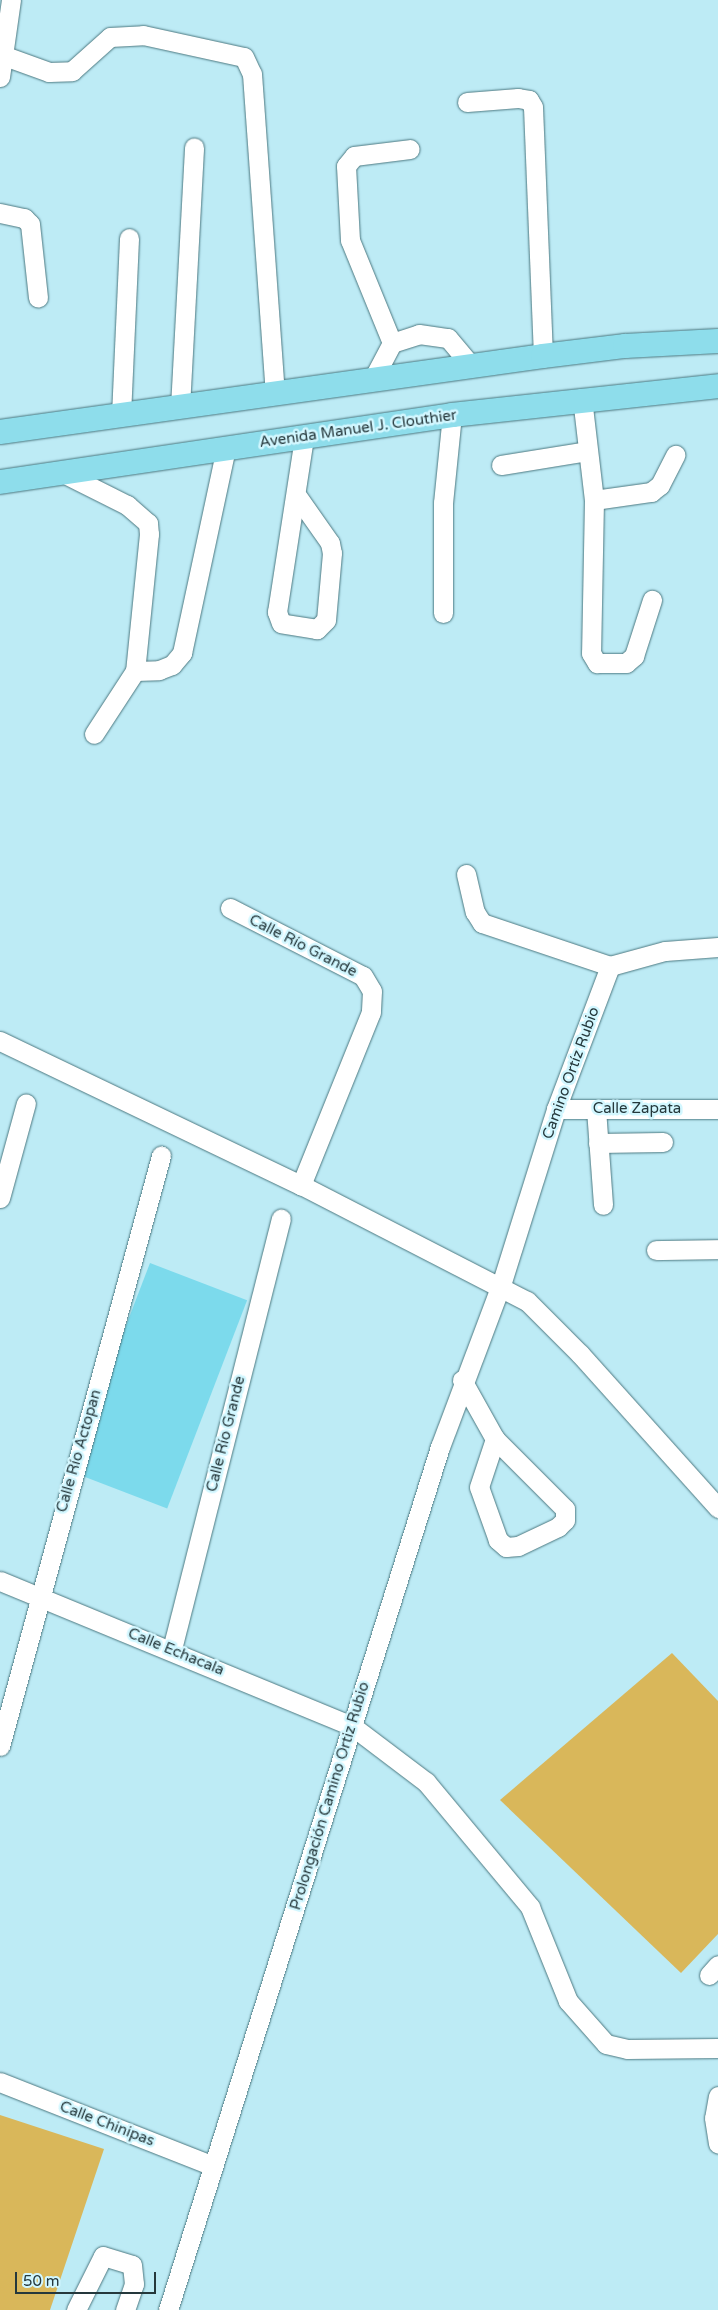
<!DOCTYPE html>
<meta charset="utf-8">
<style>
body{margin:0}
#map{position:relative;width:718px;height:2310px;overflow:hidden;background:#bdebf5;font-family:"Varela Round",sans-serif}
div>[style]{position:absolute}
.green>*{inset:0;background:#7cdaec;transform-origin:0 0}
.building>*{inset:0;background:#d9b75a}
.roads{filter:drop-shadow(0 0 1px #4c7880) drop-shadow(0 0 1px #4c7880)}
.minor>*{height:19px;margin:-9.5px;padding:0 9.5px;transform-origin:9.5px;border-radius:9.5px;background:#fff}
.major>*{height:24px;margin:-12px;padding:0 12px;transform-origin:12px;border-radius:12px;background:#8eddeb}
span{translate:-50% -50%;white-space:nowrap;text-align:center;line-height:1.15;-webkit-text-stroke:5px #d2f7ff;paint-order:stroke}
.street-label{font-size:15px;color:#25383c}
.scale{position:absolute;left:15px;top:2272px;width:141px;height:22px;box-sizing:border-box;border:2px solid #25383c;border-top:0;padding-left:6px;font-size:15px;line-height:18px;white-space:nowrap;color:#25383c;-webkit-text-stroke:4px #d2f7ff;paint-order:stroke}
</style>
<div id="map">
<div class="green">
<div style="left:150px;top:1263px;width:104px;height:223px;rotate:21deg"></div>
</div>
<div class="building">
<div style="clip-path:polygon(672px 1653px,718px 1701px,718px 1934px,681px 1973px,500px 1800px)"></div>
<div style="clip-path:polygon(0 2115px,104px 2149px,50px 2310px,0 2310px)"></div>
</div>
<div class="roads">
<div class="minor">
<div style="left:2px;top:55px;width:50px;rotate:19.9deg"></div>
<div style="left:49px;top:72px;width:23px;rotate:-2deg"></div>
<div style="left:72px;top:71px;width:51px;rotate:-41.8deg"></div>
<div style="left:110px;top:37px;width:33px;rotate:-3deg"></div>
<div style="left:143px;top:35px;width:103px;rotate:12.3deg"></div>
<div style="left:244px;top:57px;width:19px;rotate:65deg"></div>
<div style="left:252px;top:74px;width:320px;rotate:85.9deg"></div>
<div style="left:0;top:77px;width:78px;rotate:-81.9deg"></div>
<div style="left:467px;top:102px;width:51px;rotate:-4.5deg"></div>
<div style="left:518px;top:98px;width:11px;rotate:10deg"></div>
<div style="left:529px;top:100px;width:8px;rotate:60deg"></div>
<div style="left:533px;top:107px;width:249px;rotate:87.7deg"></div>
<div style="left:0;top:213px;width:25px;rotate:12deg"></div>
<div style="left:24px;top:218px;width:8px;rotate:45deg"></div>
<div style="left:30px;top:224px;width:74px;rotate:83.8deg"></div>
<div style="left:392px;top:343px;width:111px;rotate:-112.2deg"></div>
<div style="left:350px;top:240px;width:74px;rotate:-93.1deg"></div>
<div style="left:346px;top:166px;width:13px;rotate:-51deg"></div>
<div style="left:354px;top:156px;width:56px;rotate:-7.1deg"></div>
<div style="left:373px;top:379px;width:41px;rotate:-62.2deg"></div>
<div style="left:392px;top:343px;width:28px;rotate:-18deg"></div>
<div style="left:419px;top:334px;width:29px;rotate:8deg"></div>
<div style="left:448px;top:338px;width:35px;rotate:50deg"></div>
<div style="left:582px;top:398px;width:103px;rotate:83.3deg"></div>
<div style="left:594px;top:500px;width:153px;rotate:91.1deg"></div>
<div style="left:591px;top:653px;width:12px;rotate:59deg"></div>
<div style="left:597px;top:663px;width:29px"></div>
<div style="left:626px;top:663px;width:11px;rotate:-41deg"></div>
<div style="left:634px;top:656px;width:59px;rotate:-72.2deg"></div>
<div style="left:180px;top:407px;width:260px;rotate:-86.9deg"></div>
<div style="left:121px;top:415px;width:177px;rotate:-87.4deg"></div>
<div style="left:501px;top:465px;width:87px;rotate:-9.2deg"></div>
<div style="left:63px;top:473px;width:72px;rotate:26.6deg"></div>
<div style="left:127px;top:505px;width:28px;rotate:41deg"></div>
<div style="left:148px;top:523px;width:11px;rotate:85deg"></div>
<div style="left:149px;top:534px;width:138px;rotate:95.8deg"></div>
<div style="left:135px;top:671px;width:75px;rotate:123.1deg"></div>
<div style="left:297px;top:496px;width:57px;rotate:54.9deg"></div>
<div style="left:330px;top:543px;width:10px;rotate:79deg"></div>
<div style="left:332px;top:553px;width:67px;rotate:95.1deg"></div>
<div style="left:326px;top:620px;width:13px;rotate:135deg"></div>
<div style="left:317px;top:629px;width:36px;rotate:-171deg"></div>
<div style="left:281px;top:623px;width:12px;rotate:-110deg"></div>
<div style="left:277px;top:612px;width:177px;rotate:-81.2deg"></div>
<div style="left:594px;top:500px;width:58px;rotate:-8deg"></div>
<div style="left:651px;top:492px;width:11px;rotate:-38deg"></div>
<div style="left:660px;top:485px;width:34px;rotate:-63deg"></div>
<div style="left:443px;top:613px;width:110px;rotate:-90deg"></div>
<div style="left:443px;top:503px;width:88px;rotate:-84.2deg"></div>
<div style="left:135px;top:671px;width:24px;rotate:-2deg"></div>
<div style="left:159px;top:670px;width:14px;rotate:-21deg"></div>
<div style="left:172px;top:665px;width:16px;rotate:-50deg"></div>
<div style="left:182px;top:653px;width:210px;rotate:-77.9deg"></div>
<div style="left:466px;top:874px;width:39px;rotate:77deg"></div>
<div style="left:475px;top:912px;width:13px;rotate:58deg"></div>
<div style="left:482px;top:923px;width:135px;rotate:18.6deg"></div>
<div style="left:230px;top:908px;width:149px;rotate:27.1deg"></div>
<div style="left:363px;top:976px;width:17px;rotate:59deg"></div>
<div style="left:372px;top:991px;width:21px;rotate:93deg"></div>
<div style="left:371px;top:1012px;width:187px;rotate:112deg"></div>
<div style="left:0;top:1041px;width:334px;rotate:25.6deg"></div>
<div style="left:301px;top:1185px;width:254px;rotate:27.2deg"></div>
<div style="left:527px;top:1301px;width:75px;rotate:45deg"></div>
<div style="left:580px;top:1354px;width:207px;rotate:48.1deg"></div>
<div style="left:556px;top:1109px;width:162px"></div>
<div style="left:596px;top:1109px;width:96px;rotate:85.8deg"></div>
<div style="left:598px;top:1143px;width:65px;rotate:-0.9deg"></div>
<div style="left:0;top:1198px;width:98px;rotate:-74.7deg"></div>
<div style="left:656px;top:1250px;width:62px;rotate:-0.9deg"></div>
<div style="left:462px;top:1380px;width:68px;rotate:60.8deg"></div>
<div style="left:495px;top:1439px;width:99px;rotate:45deg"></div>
<div style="left:565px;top:1509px;width:11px;rotate:90deg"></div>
<div style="left:565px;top:1520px;width:10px;rotate:135deg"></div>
<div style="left:558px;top:1527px;width:44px;rotate:154.6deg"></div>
<div style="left:518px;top:1546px;width:12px;rotate:175deg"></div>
<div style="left:506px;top:1547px;width:11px;rotate:-139deg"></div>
<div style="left:498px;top:1540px;width:56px;rotate:-109.7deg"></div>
<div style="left:479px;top:1487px;width:51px;rotate:-71.6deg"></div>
<div style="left:0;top:1581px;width:381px;rotate:22.4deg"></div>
<div style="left:352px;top:1726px;width:93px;rotate:37.1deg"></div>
<div style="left:426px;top:1782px;width:163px;rotate:50.2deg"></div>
<div style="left:530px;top:1907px;width:101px;rotate:68deg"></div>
<div style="left:568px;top:2001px;width:57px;rotate:48.5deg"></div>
<div style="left:606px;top:2044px;width:22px;rotate:13deg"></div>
<div style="left:627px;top:2049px;width:91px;rotate:-0.6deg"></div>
<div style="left:172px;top:1649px;width:444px;rotate:-75.8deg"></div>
<div style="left:0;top:1746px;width:612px;rotate:-74.74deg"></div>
<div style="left:709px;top:1975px;width:13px;rotate:-48deg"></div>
<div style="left:0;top:2082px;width:229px;rotate:21.5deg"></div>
<div style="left:718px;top:2096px;width:22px;rotate:100deg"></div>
<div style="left:714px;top:2118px;width:26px;rotate:81deg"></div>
<div style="left:76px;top:2310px;width:60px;rotate:-63.4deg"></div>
<div style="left:103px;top:2256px;width:30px;rotate:17deg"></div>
<div style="left:132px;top:2265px;width:19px;rotate:84deg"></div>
<div style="left:134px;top:2284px;width:28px;rotate:109deg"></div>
<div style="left:168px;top:2310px;width:905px;rotate:-72.51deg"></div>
<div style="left:440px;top:1447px;width:173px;rotate:-69.4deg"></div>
<div style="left:501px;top:1285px;width:184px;rotate:-72.6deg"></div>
<div style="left:556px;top:1109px;width:153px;rotate:-69.3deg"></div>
<div style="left:610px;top:966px;width:57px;rotate:-15.3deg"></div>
<div style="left:665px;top:951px;width:53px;rotate:-4.3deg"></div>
</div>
<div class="major">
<div style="left:0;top:432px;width:548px;rotate:-7.97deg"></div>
<div style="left:543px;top:356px;width:83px;rotate:-7deg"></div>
<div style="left:625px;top:346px;width:93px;rotate:-3.1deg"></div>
<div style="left:0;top:482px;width:457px;rotate:-8.4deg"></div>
<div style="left:452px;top:415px;width:268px;rotate:-6.2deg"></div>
</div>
</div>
<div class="street-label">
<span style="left:358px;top:429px;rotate:-8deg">Avenida Manuel J. Clouthier</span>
<span style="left:303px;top:946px;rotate:27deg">Calle Río Grande</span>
<span style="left:571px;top:1073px;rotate:-70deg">Camino Ortíz Rubio</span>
<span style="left:637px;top:1109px">Calle Zapata</span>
<span style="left:226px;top:1434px;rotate:-76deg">Calle Río Grande</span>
<span style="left:79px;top:1451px;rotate:-74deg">Calle Río Actopan</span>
<span style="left:176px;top:1652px;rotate:22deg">Calle Echacala</span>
<span style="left:330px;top:1796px;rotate:-73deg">Prolongación Camino Ortiz Rubio</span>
<span style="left:107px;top:2124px;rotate:21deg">Calle Chinipas</span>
</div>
<div class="scale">50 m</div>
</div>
